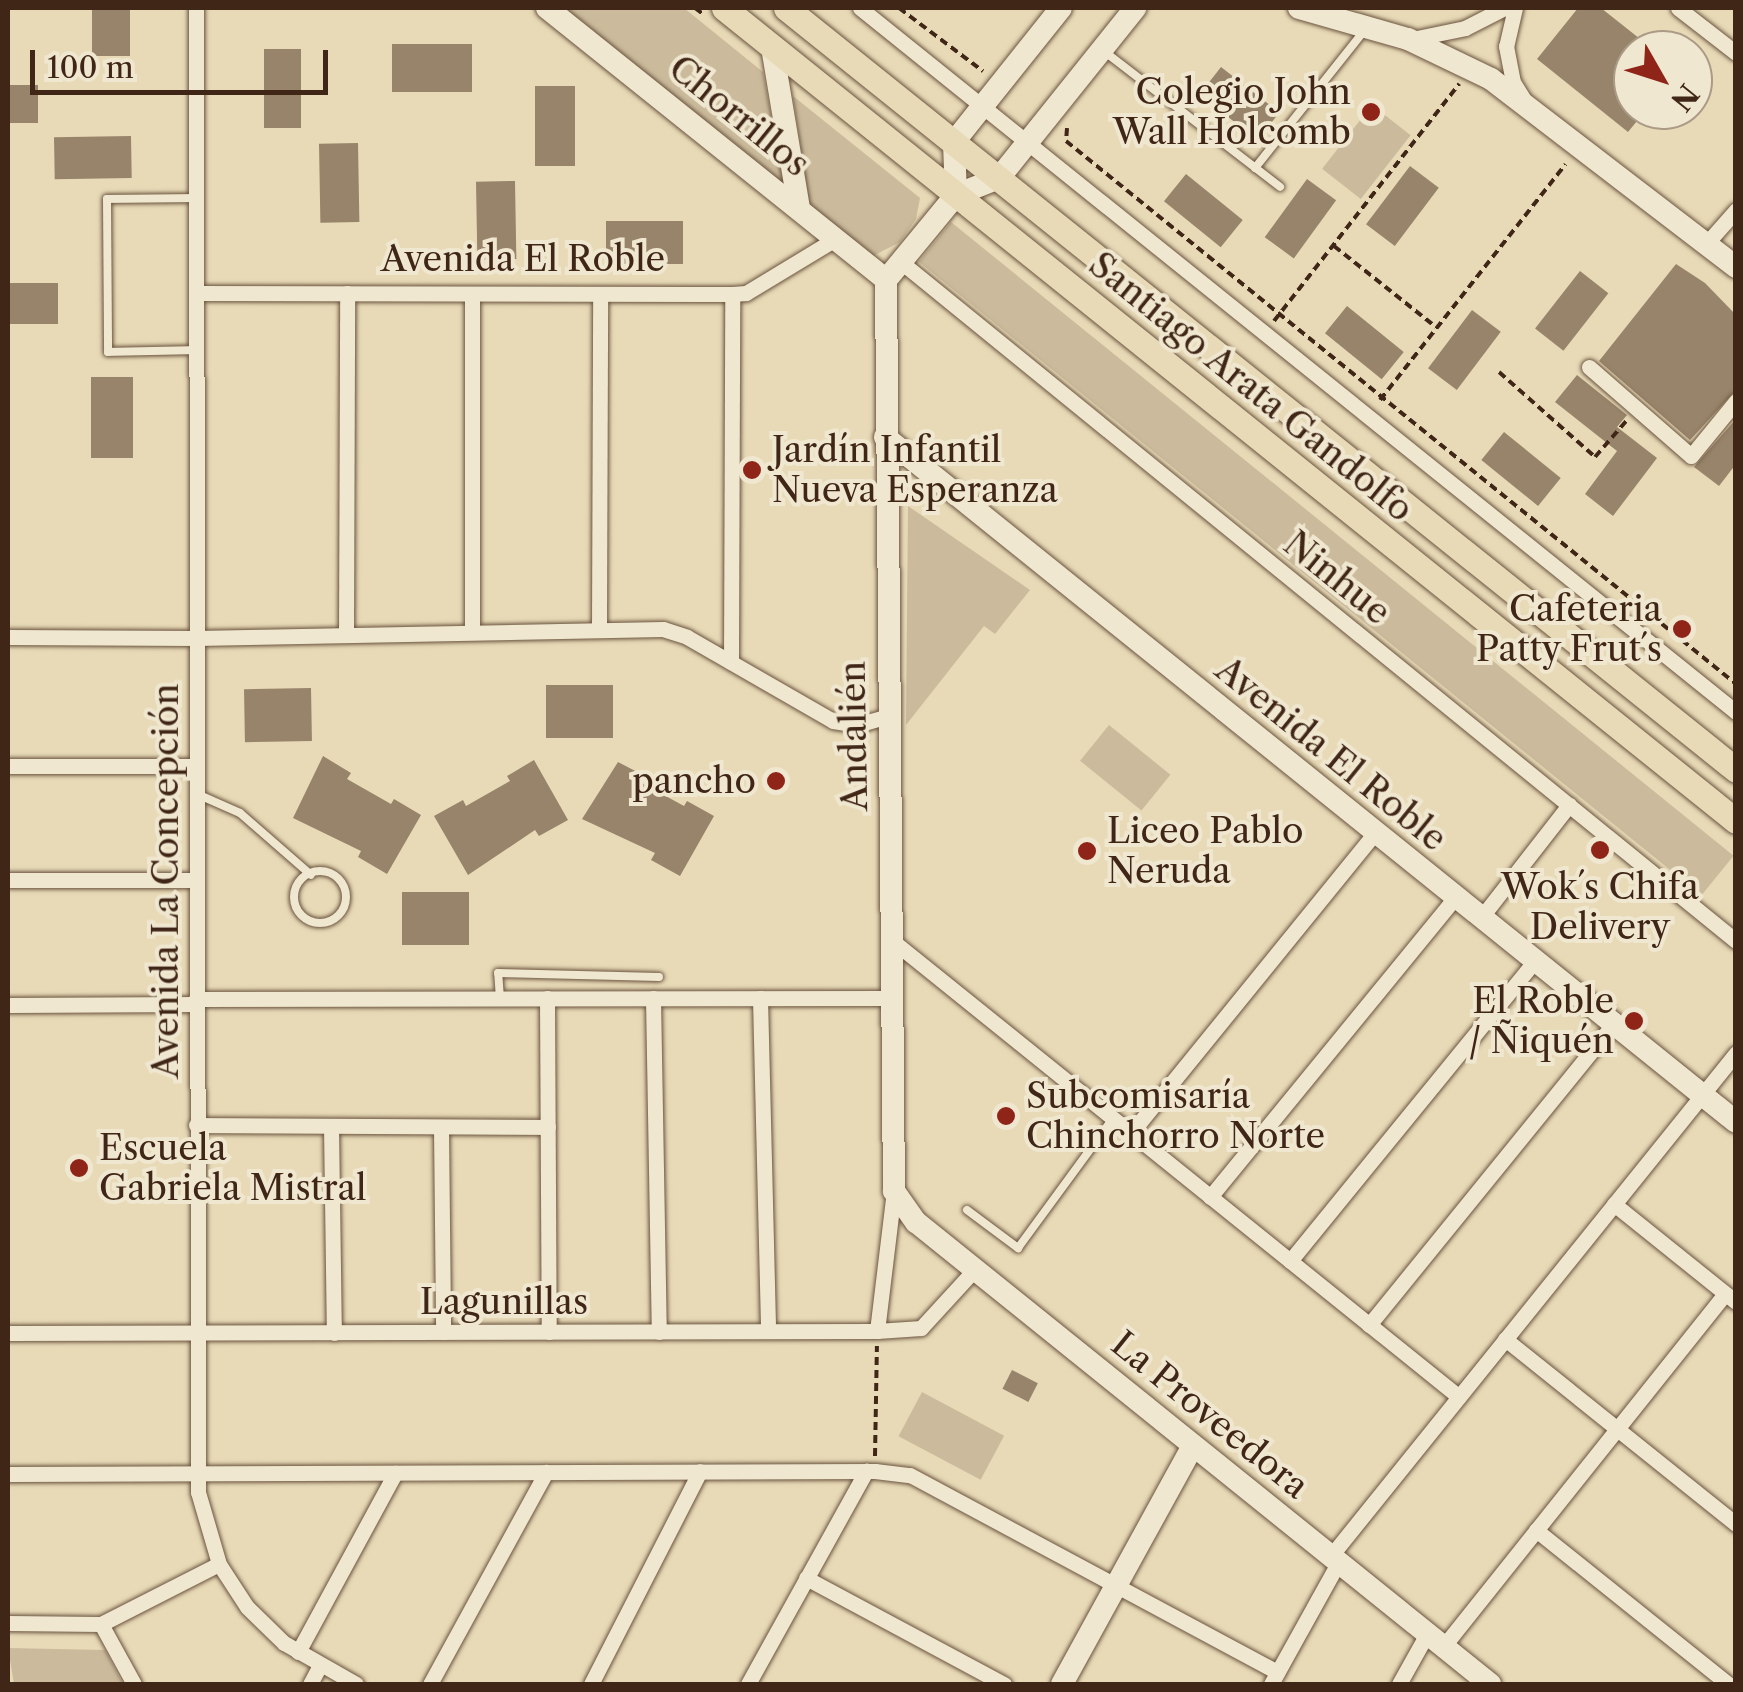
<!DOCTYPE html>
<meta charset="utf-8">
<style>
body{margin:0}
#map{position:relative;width:1743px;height:1692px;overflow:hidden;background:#e8dab7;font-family:"Libre Caslon Text",serif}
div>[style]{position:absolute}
.green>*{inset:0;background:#cbbb9c;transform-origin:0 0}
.building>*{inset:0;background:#97846a;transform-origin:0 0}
.path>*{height:4px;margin-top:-2px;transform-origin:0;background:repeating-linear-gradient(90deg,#402616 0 8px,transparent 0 13px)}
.roads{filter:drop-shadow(0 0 2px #6a533e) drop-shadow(0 0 2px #6a533e)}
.lane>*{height:8px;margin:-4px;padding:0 4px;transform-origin:4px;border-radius:4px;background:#f0e7d0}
.lane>.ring{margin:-4px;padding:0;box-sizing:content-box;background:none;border:8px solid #f0e7d0;border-radius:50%}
.street>*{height:15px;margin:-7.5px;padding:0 7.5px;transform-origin:7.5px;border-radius:7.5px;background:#f0e7d0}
.secondary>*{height:22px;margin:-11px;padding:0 11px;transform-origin:11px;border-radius:11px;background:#f0e7d0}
.primary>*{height:25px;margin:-12.5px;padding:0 12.5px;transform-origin:12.5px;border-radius:12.5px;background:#e8dab7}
.dots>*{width:28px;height:28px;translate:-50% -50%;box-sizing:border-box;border:5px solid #f0e7d0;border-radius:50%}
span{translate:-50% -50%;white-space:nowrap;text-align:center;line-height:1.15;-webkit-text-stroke:8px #f0e7d0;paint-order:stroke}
.poi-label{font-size:35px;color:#402616}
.right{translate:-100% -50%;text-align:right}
.left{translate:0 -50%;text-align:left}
.street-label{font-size:35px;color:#402616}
.frame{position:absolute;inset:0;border:10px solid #402616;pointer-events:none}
.north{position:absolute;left:1613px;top:30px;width:100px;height:100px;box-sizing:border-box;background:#f0e7d0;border:2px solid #aa9a86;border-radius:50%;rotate:129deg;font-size:28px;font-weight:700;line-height:40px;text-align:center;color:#402616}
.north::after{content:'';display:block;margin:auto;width:35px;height:45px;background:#8f2418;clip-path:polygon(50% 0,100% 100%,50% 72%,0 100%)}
.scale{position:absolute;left:30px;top:50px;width:298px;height:45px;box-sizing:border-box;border:5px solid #402616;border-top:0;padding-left:12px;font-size:30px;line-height:35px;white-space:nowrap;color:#402616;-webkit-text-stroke:8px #f0e7d0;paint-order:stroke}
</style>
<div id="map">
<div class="green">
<div style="clip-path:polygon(564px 8px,684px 8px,763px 72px,784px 187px)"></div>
<div style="clip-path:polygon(793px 96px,920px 198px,916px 219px,900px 242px,871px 257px,810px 207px)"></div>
<div style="left:1372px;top:105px;width:49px;height:81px;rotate:38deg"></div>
<div style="left:951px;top:222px;width:1007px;height:51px;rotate:39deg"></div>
<div style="clip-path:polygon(908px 506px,1030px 590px,995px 634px,984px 626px,906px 725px)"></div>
<div style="left:1109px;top:725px;width:79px;height:46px;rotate:39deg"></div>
<div style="left:922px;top:1392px;width:93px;height:50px;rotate:28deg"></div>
<div style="clip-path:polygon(8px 1648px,105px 1650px,123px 1684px,14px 1684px)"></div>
</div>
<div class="building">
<div style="left:92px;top:8px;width:38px;height:48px"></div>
<div style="clip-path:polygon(1578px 8px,1601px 8px,1654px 50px,1633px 50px,1633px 110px,1646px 110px,1628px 132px,1537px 59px)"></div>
<div style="left:392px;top:44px;width:80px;height:48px"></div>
<div style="left:264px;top:49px;width:37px;height:79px"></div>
<div style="left:1221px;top:67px;width:74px;height:35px;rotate:38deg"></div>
<div style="left:8px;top:85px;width:30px;height:38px"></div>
<div style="left:535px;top:86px;width:40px;height:80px"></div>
<div style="left:131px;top:136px;width:42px;height:77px;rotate:89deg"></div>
<div style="left:358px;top:143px;width:79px;height:39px;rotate:89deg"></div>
<div style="left:1410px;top:166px;width:36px;height:73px;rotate:37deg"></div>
<div style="left:1186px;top:174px;width:73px;height:35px;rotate:39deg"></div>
<div style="left:1307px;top:179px;width:36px;height:72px;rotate:36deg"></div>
<div style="left:515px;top:181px;width:78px;height:39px;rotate:89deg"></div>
<div style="left:606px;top:221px;width:77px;height:43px"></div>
<div style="clip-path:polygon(1676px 264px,1705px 283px,1736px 315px,1736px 390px,1690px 440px,1599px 361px)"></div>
<div style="left:1580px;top:271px;width:36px;height:73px;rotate:38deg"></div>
<div style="left:8px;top:283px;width:50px;height:41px"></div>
<div style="left:1347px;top:306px;width:73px;height:35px;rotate:39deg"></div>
<div style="left:1472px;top:310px;width:36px;height:73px;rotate:37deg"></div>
<div style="clip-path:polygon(1577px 375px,1627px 415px,1617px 427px,1657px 458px,1613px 516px,1585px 494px,1617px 451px,1555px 402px)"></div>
<div style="left:91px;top:377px;width:42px;height:81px"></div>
<div style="clip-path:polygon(1736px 419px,1736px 464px,1719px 486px,1694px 467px)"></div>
<div style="left:1504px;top:432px;width:73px;height:36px;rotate:39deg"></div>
<div style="left:613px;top:685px;width:53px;height:67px;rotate:90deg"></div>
<div style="left:311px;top:688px;width:53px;height:67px;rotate:89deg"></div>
<div style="clip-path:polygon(323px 756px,351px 773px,347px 779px,391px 804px,394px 799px,421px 815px,387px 874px,358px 857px,361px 851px,293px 818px)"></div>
<div style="clip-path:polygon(534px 760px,568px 820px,539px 836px,535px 830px,468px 875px,434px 816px,463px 800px,466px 806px,510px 781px,507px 776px)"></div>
<div style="clip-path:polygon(618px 762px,643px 775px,640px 782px,684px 806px,687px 801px,714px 816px,680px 876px,651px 860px,655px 853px,582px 819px)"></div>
<div style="left:402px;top:892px;width:67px;height:53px"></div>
<div style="left:1012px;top:1370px;width:29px;height:21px;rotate:27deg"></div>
</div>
<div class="path">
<div style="left:695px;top:8px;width:10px;rotate:37deg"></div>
<div style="left:899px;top:8px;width:105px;rotate:36.9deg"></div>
<div style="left:1067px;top:128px;width:13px;rotate:94deg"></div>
<div style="left:1066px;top:141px;width:862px;rotate:39.02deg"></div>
<div style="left:1334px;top:246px;width:130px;rotate:38.5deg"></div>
<div style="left:1274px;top:321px;width:301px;rotate:-52deg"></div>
<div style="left:1499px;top:372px;width:128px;rotate:41.5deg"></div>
<div style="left:1595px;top:457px;width:49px;rotate:-49.1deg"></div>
<div style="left:1380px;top:400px;width:300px;rotate:-51.8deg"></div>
<div style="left:875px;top:1456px;width:110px;rotate:-89deg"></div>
</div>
<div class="roads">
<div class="lane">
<div style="left:1105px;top:52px;width:221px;rotate:37.6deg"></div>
<div style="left:1255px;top:168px;width:175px;rotate:-51.5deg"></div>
<div style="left:196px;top:198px;width:89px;rotate:179.4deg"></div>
<div style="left:107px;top:199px;width:153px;rotate:89.6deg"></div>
<div style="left:108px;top:352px;width:88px;rotate:-1.3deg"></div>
<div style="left:197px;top:794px;width:47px;rotate:23.8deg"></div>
<div style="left:240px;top:813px;width:94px;rotate:41.1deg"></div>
<div class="ring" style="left:294px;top:871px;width:44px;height:44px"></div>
<div style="left:500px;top:999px;width:26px;rotate:-94deg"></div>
<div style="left:498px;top:973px;width:161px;rotate:1.4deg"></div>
<div style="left:967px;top:1210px;width:64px;rotate:36.7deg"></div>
<div style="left:1018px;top:1248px;width:161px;rotate:-53.8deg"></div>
</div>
<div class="street">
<div style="left:196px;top:8px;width:1484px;rotate:89.92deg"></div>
<div style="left:198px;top:1492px;width:75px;rotate:73.7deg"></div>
<div style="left:219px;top:1564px;width:51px;rotate:56.9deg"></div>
<div style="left:247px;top:1607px;width:52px;rotate:44.2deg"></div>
<div style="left:284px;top:1643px;width:83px;rotate:29.7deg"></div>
<div style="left:860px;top:8px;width:1124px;rotate:38.79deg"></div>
<div style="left:1515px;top:8px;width:39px;rotate:103deg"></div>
<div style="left:1506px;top:46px;width:37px;rotate:79deg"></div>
<div style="left:1513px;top:82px;width:19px;rotate:58deg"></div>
<div style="left:1678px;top:8px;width:73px;rotate:37.8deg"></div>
<div style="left:1412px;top:39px;width:54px;rotate:-11.7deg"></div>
<div style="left:1465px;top:28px;width:44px;rotate:-27.1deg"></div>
<div style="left:1707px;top:243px;width:44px;rotate:-48.7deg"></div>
<div style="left:901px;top:262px;width:1076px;rotate:39.12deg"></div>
<div style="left:196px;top:293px;width:536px;rotate:0.11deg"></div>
<div style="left:732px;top:294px;width:14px;rotate:-4deg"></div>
<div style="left:746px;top:293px;width:104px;rotate:-31.2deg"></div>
<div style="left:472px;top:294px;width:338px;rotate:90deg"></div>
<div style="left:1589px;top:367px;width:135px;rotate:41.1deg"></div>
<div style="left:1691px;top:456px;width:71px;rotate:-50.7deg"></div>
<div style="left:599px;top:628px;width:334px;rotate:-89.8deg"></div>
<div style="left:346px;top:635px;width:342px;rotate:-89.8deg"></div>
<div style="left:8px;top:637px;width:188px;rotate:0.3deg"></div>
<div style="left:196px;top:638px;width:467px;rotate:-1.1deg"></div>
<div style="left:663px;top:629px;width:25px;rotate:18deg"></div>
<div style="left:687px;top:637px;width:168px;rotate:29.9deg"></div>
<div style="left:833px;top:721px;width:24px;rotate:9deg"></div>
<div style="left:857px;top:725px;width:33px;rotate:-16deg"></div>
<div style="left:731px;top:662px;width:368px;rotate:-89.8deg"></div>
<div style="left:8px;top:766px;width:188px"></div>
<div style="left:8px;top:880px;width:188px"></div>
<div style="left:1480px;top:919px;width:145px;rotate:-52deg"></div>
<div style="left:894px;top:942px;width:725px;rotate:38.84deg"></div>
<div style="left:547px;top:998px;width:334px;rotate:89.7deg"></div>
<div style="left:653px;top:998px;width:334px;rotate:89deg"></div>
<div style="left:760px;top:998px;width:333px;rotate:88.6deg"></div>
<div style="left:196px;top:999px;width:697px;rotate:-0.08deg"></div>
<div style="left:8px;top:1005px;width:188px;rotate:-0.3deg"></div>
<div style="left:196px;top:1125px;width:352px;rotate:0.3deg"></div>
<div style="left:331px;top:1126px;width:207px;rotate:89.2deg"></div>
<div style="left:441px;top:1127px;width:205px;rotate:89.4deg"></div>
<div style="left:1131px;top:1133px;width:385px;rotate:-50.9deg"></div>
<div style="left:1210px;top:1197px;width:385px;rotate:-50.7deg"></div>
<div style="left:1614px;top:1204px;width:156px;rotate:38.8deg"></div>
<div style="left:1290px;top:1261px;width:386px;rotate:-50.8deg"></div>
<div style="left:1369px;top:1325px;width:387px;rotate:-50.9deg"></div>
<div style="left:877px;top:1331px;width:141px;rotate:-83.1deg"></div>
<div style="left:8px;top:1333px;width:869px;rotate:-0.13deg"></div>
<div style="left:877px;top:1331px;width:44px;rotate:-3.9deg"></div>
<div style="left:921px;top:1328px;width:80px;rotate:-47.5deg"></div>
<div style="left:1505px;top:1339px;width:296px;rotate:38.7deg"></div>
<div style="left:8px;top:1474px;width:867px;rotate:-0.2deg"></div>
<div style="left:875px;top:1471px;width:35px;rotate:7deg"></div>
<div style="left:910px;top:1475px;width:417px;rotate:28.2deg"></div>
<div style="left:1536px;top:1530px;width:246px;rotate:38.7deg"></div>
<div style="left:1330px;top:1557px;width:647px;rotate:-51.15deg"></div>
<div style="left:806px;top:1578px;width:225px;rotate:28.2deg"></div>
<div style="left:8px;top:1623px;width:93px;rotate:0.6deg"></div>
<div style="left:101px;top:1624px;width:132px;rotate:-27deg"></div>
<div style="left:101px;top:1624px;width:68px;rotate:61.2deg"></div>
<div style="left:1443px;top:1647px;width:452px;rotate:-51.4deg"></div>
<div style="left:298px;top:1652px;width:204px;rotate:-61.5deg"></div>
<div style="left:310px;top:1684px;width:21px;rotate:-62deg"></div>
<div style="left:430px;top:1684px;width:242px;rotate:-61.3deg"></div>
<div style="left:591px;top:1684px;width:239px;rotate:-62.9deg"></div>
<div style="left:748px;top:1684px;width:244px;rotate:-61deg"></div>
<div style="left:1271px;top:1684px;width:138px;rotate:-61deg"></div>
<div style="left:1399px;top:1684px;width:57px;rotate:-60.8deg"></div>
</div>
<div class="secondary">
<div style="left:547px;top:8px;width:435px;rotate:38.7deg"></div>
<div style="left:1299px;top:8px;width:113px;rotate:15.9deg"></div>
<div style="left:1408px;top:39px;width:92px;rotate:25.7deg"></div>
<div style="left:1491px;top:79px;width:309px;rotate:37.5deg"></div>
<div style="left:772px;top:47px;width:164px;rotate:80.5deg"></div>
<div style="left:956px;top:195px;width:53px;rotate:-92.2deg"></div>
<div style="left:954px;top:142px;width:171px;rotate:-51.4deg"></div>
<div style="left:886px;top:280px;width:911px;rotate:89.5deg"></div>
<div style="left:894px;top:1191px;width:38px;rotate:55deg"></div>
<div style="left:916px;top:1222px;width:737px;rotate:38.83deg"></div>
<div style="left:886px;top:280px;width:110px;rotate:-50.5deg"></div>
<div style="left:956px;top:195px;width:46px;rotate:-21.6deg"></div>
<div style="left:999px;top:178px;width:218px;rotate:-51.3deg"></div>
<div style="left:885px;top:437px;width:1092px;rotate:38.83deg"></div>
<div style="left:1062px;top:1684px;width:272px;rotate:-61.2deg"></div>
</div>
<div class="primary">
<div style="left:724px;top:8px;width:1298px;rotate:38.78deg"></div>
<div style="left:786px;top:8px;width:1218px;rotate:38.73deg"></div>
</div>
</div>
<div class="dots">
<div style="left:1371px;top:112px;background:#8f2418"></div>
<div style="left:752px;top:470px;background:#8f2418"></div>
<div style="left:1682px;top:629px;background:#8f2418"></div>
<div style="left:776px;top:781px;background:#8f2418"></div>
<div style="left:1600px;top:850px;background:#8f2418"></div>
<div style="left:1087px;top:851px;background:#8f2418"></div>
<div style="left:1634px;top:1021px;background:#8f2418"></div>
<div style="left:1006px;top:1116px;background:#8f2418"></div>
<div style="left:79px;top:1168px;background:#8f2418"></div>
</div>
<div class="poi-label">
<span class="right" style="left:1351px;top:112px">Colegio John<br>Wall Holcomb</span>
<span class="left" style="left:772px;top:470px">Jardín Infantil<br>Nueva Esperanza</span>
<span class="right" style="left:1662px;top:629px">Cafeteria<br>Patty Frut´s</span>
<span class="right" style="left:756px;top:781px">pancho</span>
<span class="left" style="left:1107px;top:851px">Liceo Pablo<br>Neruda</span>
<span style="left:1600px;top:907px">Wok´s Chifa<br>Delivery</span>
<span class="right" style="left:1614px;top:1021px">El Roble<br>/ Ñiquén</span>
<span class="left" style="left:1026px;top:1116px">Subcomisaría<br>Chinchorro Norte</span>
<span class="left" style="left:99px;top:1168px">Escuela<br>Gabriela Mistral</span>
</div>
<div class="street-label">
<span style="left:739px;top:116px;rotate:39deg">Chorrillos</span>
<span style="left:523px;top:259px">Avenida El Roble</span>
<span style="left:1251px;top:387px;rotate:39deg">Santiago Arata Gandolfo</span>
<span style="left:1337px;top:578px;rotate:39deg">Ninhue</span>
<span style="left:854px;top:736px;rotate:-91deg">Andalién</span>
<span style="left:1331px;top:754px;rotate:39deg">Avenida El Roble</span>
<span style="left:166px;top:881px;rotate:-90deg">Avenida La Concepción</span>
<span style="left:504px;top:1302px">Lagunillas</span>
<span style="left:1210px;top:1415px;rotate:39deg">La Proveedora</span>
</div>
<div class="frame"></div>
<div class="north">N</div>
<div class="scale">100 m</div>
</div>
